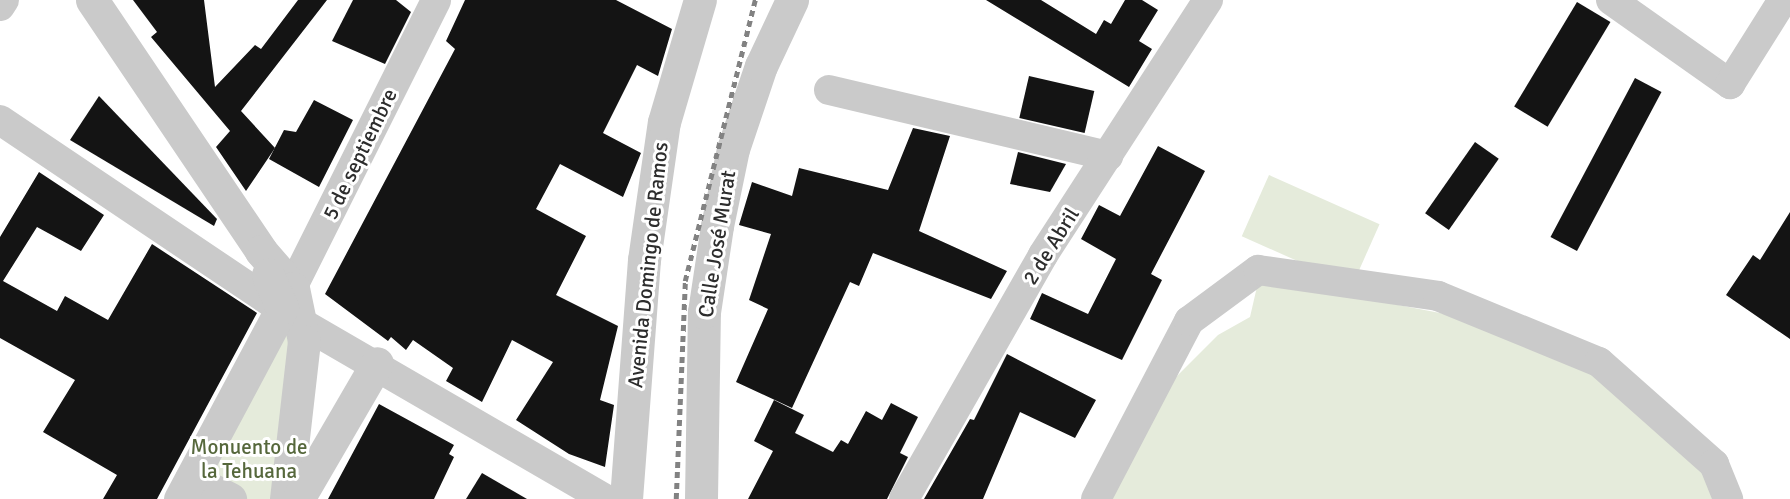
<!DOCTYPE html>
<meta charset="utf-8">
<style>
body{margin:0}
#map{position:relative;width:1790px;height:499px;overflow:hidden;background:#fff;font-family:Signika,sans-serif}
div>[style]{position:absolute}
.green>*{inset:0;background:#e5ebdb;transform-origin:0 0}
.building>*{inset:0;background:#141414;transform-origin:0 0}
.minor>*{height:30px;margin:-15px;padding:0 15px;transform-origin:15px;border-radius:15px;background:#cacaca}
.tertiary>*{height:33px;margin:-16.5px;padding:0 16.5px;transform-origin:16.5px;border-radius:16.5px;background:#cacaca}
.rail>*{height:4.5px;margin-top:-2.25px;transform-origin:0;background:repeating-linear-gradient(90deg,#828282 0 6px,transparent 0 10.5px)}
span{translate:-50% -50%;white-space:nowrap;text-align:center;line-height:1.15;-webkit-text-stroke:6px #fff;paint-order:stroke}
.street-label{font-size:21px;color:#2d2d2d}
.park-label{font-size:21px;color:#56683c}
</style>
<div id="map">
<div class="green">
<div style="left:1269px;top:175px;width:121px;height:67px;rotate:24deg"></div>
<div style="clip-path:polygon(1259px 278px,1523px 329px,1701px 446px,1718px 499px,1105px 499px,1139px 414px,1218px 335px,1250px 317px)"></div>
<div style="clip-path:polygon(293px 288px,285px 499px,180px 499px)"></div>
</div>
<div class="building">
<div style="clip-path:polygon(133px 0,204px 0,215px 87px,255px 45px,261px 49px,298px 0,327px 0,241px 111px,275px 148px,246px 191px,216px 147px,230px 131px,151px 37px,157px 32px)"></div>
<div style="clip-path:polygon(353px 0,396px 0,411px 12px,385px 64px,332px 41px)"></div>
<div style="clip-path:polygon(465px 0,616px 0,672px 29px,658px 76px,637px 65px,603px 133px,641px 153px,623px 197px,560px 164px,536px 209px,586px 236px,556px 295px,618px 326px,600px 400px,614px 405px,605px 467px,569px 454px,516px 420px,553px 362px,512px 340px,482px 402px,446px 381px,453px 368px,413px 340px,406px 350px,391px 337px,388px 341px,325px 294px,455px 49px,446px 41px)"></div>
<div style="clip-path:polygon(986px 0,1041px 0,1096px 34px,1104px 20px,1111px 24px,1125px 0,1142px 0,1158px 10px,1139px 41px,1152px 49px,1129px 87px)"></div>
<div style="left:1577px;top:2px;width:39px;height:122px;rotate:31deg"></div>
<div style="left:1029px;top:76px;width:67px;height:43px;rotate:13deg"></div>
<div style="left:1635px;top:78px;width:30px;height:180px;rotate:28deg"></div>
<div style="clip-path:polygon(99px 96px,217px 219px,214px 226px,70px 140px)"></div>
<div style="clip-path:polygon(314px 100px,353px 120px,319px 187px,269px 159px,284px 130px,296px 132px)"></div>
<div style="clip-path:polygon(913px 128px,950px 136px,919px 231px,1007px 271px,991px 299px,873px 253px,859px 286px,850px 282px,792px 408px,736px 382px,768px 309px,749px 300px,771px 234px,739px 225px,752px 182px,792px 196px,799px 168px,888px 190px)"></div>
<div style="left:1475px;top:142px;width:29px;height:87px;rotate:35deg"></div>
<div style="clip-path:polygon(1158px 146px,1205px 171px,1151px 274px,1162px 280px,1122px 360px,1030px 319px,1042px 293px,1088px 314px,1116px 259px,1081px 239px,1099px 205px,1120px 216px)"></div>
<div style="clip-path:polygon(1018px 152px,1066px 164px,1050px 192px,1010px 184px)"></div>
<div style="clip-path:polygon(39px 172px,104px 215px,81px 251px,37px 227px,3px 281px,57px 311px,65px 296px,108px 320px,152px 244px,257px 313px,157px 499px,103px 499px,117px 475px,43px 432px,75px 380px,0 338px,0 237px)"></div>
<div style="clip-path:polygon(1790px 212px,1790px 339px,1726px 295px,1753px 255px,1760px 260px)"></div>
<div style="clip-path:polygon(1007px 354px,1096px 400px,1075px 438px,1020px 412px,983px 499px,924px 499px,970px 419px,974px 420px)"></div>
<div style="clip-path:polygon(774px 400px,804px 415px,795px 433px,833px 452px,841px 440px,848px 444px,866px 411px,882px 420px,891px 403px,918px 417px,900px 453px,908px 457px,887px 499px,748px 499px,773px 451px,754px 441px)"></div>
<div style="clip-path:polygon(379px 404px,454px 445px,449px 454px,454px 457px,434px 499px,328px 499px)"></div>
<div style="clip-path:polygon(482px 473px,527px 499px,466px 499px)"></div>
</div>
<div class="minor">
<div style="left:1611px;top:0;width:146px;rotate:35.2deg"></div>
<div style="left:1730px;top:84px;width:99px;rotate:-57.8deg"></div>
<div style="left:0;top:6px;width:7px;rotate:-56deg"></div>
<div style="left:829px;top:90px;width:287px;rotate:13.3deg"></div>
<div style="left:0;top:120px;width:367px;rotate:33.9deg"></div>
<div style="left:305px;top:325px;width:347px;rotate:30.1deg"></div>
<div style="left:282px;top:308px;width:344px;rotate:-63.4deg"></div>
<div style="left:904px;top:499px;width:281px;rotate:-60.3deg"></div>
<div style="left:1043px;top:255px;width:304px;rotate:-57.1deg"></div>
<div style="left:1096px;top:499px;width:201px;rotate:-62.4deg"></div>
<div style="left:1189px;top:321px;width:86px;rotate:-36.5deg"></div>
<div style="left:1258px;top:270px;width:182px;rotate:8.2deg"></div>
<div style="left:1438px;top:296px;width:174px;rotate:22.3deg"></div>
<div style="left:1599px;top:362px;width:154px;rotate:41.6deg"></div>
<div style="left:1714px;top:464px;width:38px;rotate:68deg"></div>
</div>
<div class="tertiary">
<div style="left:92px;top:0;width:303px;rotate:56deg"></div>
<div style="left:261px;top:251px;width:49px;rotate:49.1deg"></div>
<div style="left:293px;top:288px;width:54px;rotate:78.3deg"></div>
<div style="left:304px;top:341px;width:159px;rotate:96.5deg"></div>
<div style="left:191px;top:479px;width:44px;rotate:27.1deg"></div>
<div style="left:180px;top:499px;width:217px;rotate:-61.9deg"></div>
<div style="left:282px;top:308px;width:36px;rotate:-113deg"></div>
<div style="left:298px;top:499px;width:157px;rotate:-59.8deg"></div>
<div style="left:626px;top:499px;width:240px;rotate:-85.7deg"></div>
<div style="left:644px;top:260px;width:139px;rotate:-81.8deg"></div>
<div style="left:664px;top:122px;width:127px;rotate:-73.6deg"></div>
<div style="left:701px;top:499px;width:187px;rotate:-89.1deg"></div>
<div style="left:704px;top:312px;width:87px;rotate:-81.4deg"></div>
<div style="left:717px;top:226px;width:79px;rotate:-78.3deg"></div>
<div style="left:733px;top:149px;width:88px;rotate:-71.4deg"></div>
<div style="left:761px;top:66px;width:73px;rotate:-64.8deg"></div>
</div>
<div class="rail">
<div style="left:676px;top:499px;width:218px;rotate:-87.6deg"></div>
<div style="left:685px;top:281px;width:290px;rotate:-76deg"></div>
</div>
<div class="street-label">
<span style="left:360px;top:154px;rotate:-64deg">5 de septiembre</span>
<span style="left:717px;top:244px;rotate:-81deg">Calle José Murat</span>
<span style="left:1051px;top:246px;rotate:-58deg">2 de Abril</span>
<span style="left:648px;top:265px;rotate:-84deg">Avenida Domingo de Ramos</span>
</div>
<div class="park-label">
<span style="left:249px;top:459px">Monuento de<br>la Tehuana</span>
</div>
</div>
